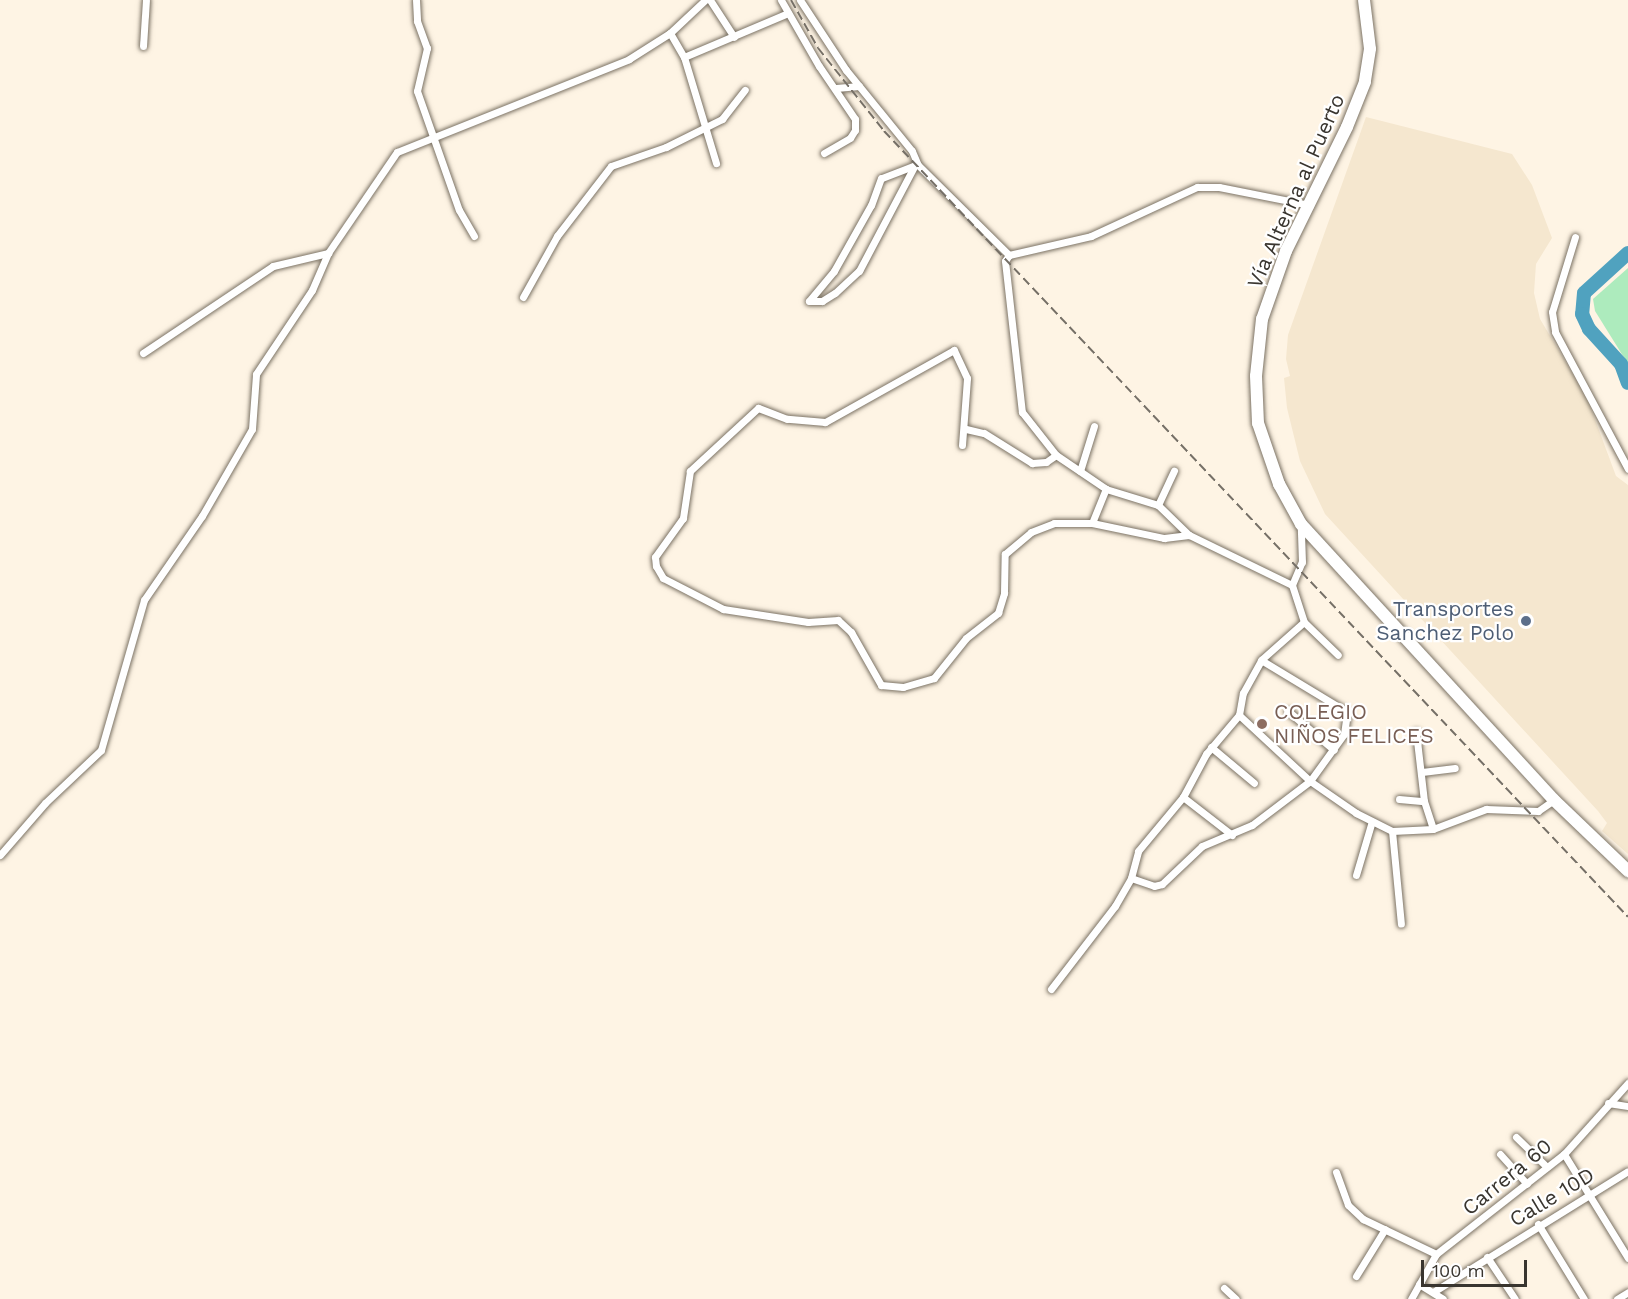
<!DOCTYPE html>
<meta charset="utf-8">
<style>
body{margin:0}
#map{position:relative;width:1628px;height:1299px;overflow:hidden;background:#fef4e4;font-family:"Work Sans",sans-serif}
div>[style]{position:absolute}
.built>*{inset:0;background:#f5e7cf}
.green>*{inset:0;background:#adebbd}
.river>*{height:14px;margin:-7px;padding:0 7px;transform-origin:7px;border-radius:7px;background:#50a2bf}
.roads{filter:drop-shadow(0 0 2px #7b7264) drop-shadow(0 0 2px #7b7264)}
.minor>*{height:7px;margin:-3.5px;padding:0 3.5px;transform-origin:3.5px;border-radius:3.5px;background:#fff}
.primary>*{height:12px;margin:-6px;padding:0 6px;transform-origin:6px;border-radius:6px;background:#fff}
.rail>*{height:2px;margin-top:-1px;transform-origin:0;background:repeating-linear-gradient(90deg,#756f66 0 9px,transparent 0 13.5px)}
.dots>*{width:16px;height:16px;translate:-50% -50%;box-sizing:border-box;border:3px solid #fff;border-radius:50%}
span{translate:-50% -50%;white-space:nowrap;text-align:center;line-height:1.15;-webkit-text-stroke:4.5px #fff;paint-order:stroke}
.street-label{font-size:21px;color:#39352f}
.service-label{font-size:21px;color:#4e5e75}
.right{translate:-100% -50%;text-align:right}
.education-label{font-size:21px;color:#785e54}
.left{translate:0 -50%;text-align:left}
.scale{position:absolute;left:1421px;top:1260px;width:106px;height:27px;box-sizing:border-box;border:3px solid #39352f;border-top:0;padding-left:8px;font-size:18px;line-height:21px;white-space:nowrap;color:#39352f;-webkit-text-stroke:4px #fff;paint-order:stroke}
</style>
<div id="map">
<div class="built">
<div style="clip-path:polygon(1366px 117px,1512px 154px,1532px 185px,1552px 238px,1536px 264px,1534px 293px,1540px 319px,1587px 398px,1616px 476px,1628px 485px,1628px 854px,1602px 831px,1607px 823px,1598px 811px,1325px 514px,1300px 461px,1287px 408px,1284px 378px,1290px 376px,1286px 359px,1288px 335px)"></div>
</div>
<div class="green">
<div style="clip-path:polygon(1628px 268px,1628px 364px,1595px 311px,1593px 299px)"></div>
</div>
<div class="river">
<div style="left:1628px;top:253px;width:59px;rotate:137.7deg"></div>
<div style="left:1584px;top:293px;width:21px;rotate:95deg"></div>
<div style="left:1582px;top:314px;width:17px;rotate:65deg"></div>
<div style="left:1589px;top:329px;width:47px;rotate:47.6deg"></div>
<div style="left:1621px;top:364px;width:20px;rotate:70deg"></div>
</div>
<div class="roads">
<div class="minor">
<div style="left:416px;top:0;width:21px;rotate:87deg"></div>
<div style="left:417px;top:21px;width:29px;rotate:70deg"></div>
<div style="left:427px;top:48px;width:44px;rotate:103.1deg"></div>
<div style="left:417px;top:91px;width:126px;rotate:70.6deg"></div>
<div style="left:459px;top:210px;width:30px;rotate:60deg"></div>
<div style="left:710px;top:0;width:44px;rotate:57deg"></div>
<div style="left:781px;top:0;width:76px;rotate:60.1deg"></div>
<div style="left:819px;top:66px;width:64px;rotate:55.8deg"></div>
<div style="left:855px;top:119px;width:11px;rotate:90deg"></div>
<div style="left:855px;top:130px;width:9px;rotate:122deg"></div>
<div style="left:850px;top:138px;width:30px;rotate:150deg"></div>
<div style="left:800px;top:0;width:84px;rotate:56.7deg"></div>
<div style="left:846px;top:70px;width:104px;rotate:50.8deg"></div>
<div style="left:912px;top:151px;width:15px;rotate:67deg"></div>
<div style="left:918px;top:165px;width:128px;rotate:44.7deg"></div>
<div style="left:1009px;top:255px;width:84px;rotate:-13deg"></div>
<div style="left:1091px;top:236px;width:117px;rotate:-24.8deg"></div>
<div style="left:1197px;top:187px;width:22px"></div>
<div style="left:1219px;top:187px;width:93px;rotate:11.2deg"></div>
<div style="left:670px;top:33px;width:28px;rotate:60deg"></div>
<div style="left:684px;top:57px;width:111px;rotate:73.2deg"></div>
<div style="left:143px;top:46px;width:46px;rotate:-86.3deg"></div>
<div style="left:684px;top:57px;width:113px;rotate:-22.9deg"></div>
<div style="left:836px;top:88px;width:23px;rotate:-5deg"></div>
<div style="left:913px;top:166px;width:34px;rotate:159deg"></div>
<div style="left:881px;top:178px;width:29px;rotate:110deg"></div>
<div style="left:871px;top:205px;width:76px;rotate:119.3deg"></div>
<div style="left:834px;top:271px;width:39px;rotate:130deg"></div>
<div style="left:809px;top:301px;width:13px"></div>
<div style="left:822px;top:301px;width:15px;rotate:-32deg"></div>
<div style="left:835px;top:293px;width:33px;rotate:-43deg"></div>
<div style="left:859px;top:271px;width:122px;rotate:-62.2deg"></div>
<div style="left:1575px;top:237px;width:78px;rotate:107deg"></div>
<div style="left:1552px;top:312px;width:20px;rotate:81deg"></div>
<div style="left:1555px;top:332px;width:155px;rotate:61.9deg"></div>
<div style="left:1009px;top:255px;width:7px;rotate:124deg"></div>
<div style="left:1005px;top:261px;width:152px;rotate:83.6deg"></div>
<div style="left:1022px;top:412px;width:55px;rotate:51.7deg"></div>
<div style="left:1056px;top:455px;width:60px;rotate:34.2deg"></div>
<div style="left:1106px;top:489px;width:54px;rotate:17.1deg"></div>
<div style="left:1158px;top:505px;width:43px;rotate:44.1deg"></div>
<div style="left:1189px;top:535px;width:114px;rotate:25.9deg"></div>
<div style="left:523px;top:297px;width:70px;rotate:-60.9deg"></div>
<div style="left:557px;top:236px;width:88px;rotate:-52.4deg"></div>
<div style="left:611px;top:166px;width:58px;rotate:-19.1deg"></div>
<div style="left:666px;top:147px;width:63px;rotate:-26.6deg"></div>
<div style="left:722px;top:119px;width:37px;rotate:-52deg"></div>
<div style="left:143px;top:353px;width:156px;rotate:-33.8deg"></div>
<div style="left:273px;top:266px;width:57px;rotate:-13.3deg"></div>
<div style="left:966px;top:429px;width:18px;rotate:13deg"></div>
<div style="left:984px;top:433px;width:57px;rotate:32deg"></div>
<div style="left:1032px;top:463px;width:14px;rotate:-4deg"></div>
<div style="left:1046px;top:462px;width:12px;rotate:-35deg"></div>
<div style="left:962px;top:445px;width:67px;rotate:-85.7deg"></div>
<div style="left:967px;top:378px;width:31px;rotate:-115deg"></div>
<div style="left:954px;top:350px;width:148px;rotate:150.8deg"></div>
<div style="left:825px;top:422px;width:38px;rotate:-175deg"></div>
<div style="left:787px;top:419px;width:31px;rotate:-159deg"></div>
<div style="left:758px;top:408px;width:93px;rotate:137.2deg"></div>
<div style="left:690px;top:471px;width:48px;rotate:98.5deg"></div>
<div style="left:683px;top:518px;width:48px;rotate:125.7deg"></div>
<div style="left:655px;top:557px;width:9px;rotate:84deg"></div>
<div style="left:656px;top:566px;width:14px;rotate:60deg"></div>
<div style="left:663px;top:578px;width:68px;rotate:27.3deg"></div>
<div style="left:723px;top:609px;width:86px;rotate:8.7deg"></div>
<div style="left:808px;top:622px;width:30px;rotate:-4deg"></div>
<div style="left:838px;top:620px;width:18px;rotate:43deg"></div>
<div style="left:851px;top:632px;width:61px;rotate:60.5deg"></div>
<div style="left:881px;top:685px;width:22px;rotate:5deg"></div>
<div style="left:903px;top:687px;width:32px;rotate:-16deg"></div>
<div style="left:934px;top:678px;width:51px;rotate:-51.3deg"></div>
<div style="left:966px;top:638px;width:41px;rotate:-38deg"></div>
<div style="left:998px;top:613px;width:21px;rotate:-73deg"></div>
<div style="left:1004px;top:593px;width:39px;rotate:-89deg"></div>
<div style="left:1005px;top:554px;width:34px;rotate:-40deg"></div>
<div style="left:1031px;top:532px;width:25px;rotate:-21deg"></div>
<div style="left:1054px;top:523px;width:38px"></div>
<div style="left:1092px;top:523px;width:74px;rotate:11.8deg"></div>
<div style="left:1164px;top:538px;width:25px;rotate:-7deg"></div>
<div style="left:1080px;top:471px;width:47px;rotate:-72.7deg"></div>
<div style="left:1158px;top:505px;width:38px;rotate:-65deg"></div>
<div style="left:1092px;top:523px;width:37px;rotate:-68deg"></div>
<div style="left:1304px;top:622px;width:47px;rotate:44.1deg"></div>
<div style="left:1288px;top:711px;width:60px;rotate:40.3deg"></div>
<div style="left:1239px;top:715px;width:97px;rotate:42.9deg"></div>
<div style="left:1310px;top:781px;width:56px;rotate:34.8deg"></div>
<div style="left:1356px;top:813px;width:40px;rotate:26.6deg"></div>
<div style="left:1392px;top:831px;width:41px;rotate:-2.8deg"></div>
<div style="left:1433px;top:829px;width:57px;rotate:-20.7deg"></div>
<div style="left:1486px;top:809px;width:52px;rotate:2.2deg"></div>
<div style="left:1538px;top:811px;width:19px;rotate:-35deg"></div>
<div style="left:1416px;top:732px;width:69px;rotate:83.4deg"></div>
<div style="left:1424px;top:801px;width:29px;rotate:72deg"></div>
<div style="left:1211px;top:747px;width:56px;rotate:39.9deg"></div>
<div style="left:1422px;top:772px;width:33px;rotate:-7deg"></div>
<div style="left:1183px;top:797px;width:62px;rotate:37.8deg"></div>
<div style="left:1399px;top:799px;width:25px;rotate:5deg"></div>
<div style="left:1392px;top:831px;width:93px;rotate:84.5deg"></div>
<div style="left:0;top:855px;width:69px;rotate:-49.1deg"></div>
<div style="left:45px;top:803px;width:77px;rotate:-43.4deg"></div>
<div style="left:101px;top:750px;width:156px;rotate:-74deg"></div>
<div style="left:144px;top:600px;width:102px;rotate:-55.4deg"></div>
<div style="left:202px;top:516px;width:100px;rotate:-60.1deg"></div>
<div style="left:252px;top:429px;width:55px;rotate:-85.8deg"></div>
<div style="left:256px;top:374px;width:101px;rotate:-56.3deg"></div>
<div style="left:312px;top:290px;width:40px;rotate:-66.6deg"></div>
<div style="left:328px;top:253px;width:122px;rotate:-55.7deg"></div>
<div style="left:397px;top:152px;width:250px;rotate:-21.8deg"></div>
<div style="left:629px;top:59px;width:49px;rotate:-32.4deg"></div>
<div style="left:670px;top:33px;width:48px;rotate:-43.3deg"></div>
<div style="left:1356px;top:875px;width:56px;rotate:-73.5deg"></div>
<div style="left:1131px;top:878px;width:24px;rotate:19deg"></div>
<div style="left:1154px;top:886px;width:8px;rotate:-14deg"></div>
<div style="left:1162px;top:884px;width:55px;rotate:-43.5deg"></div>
<div style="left:1202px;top:846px;width:54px;rotate:-22.8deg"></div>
<div style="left:1252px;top:825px;width:73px;rotate:-37.2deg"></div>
<div style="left:1310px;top:781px;width:58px;rotate:-54.1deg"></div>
<div style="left:1344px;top:734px;width:22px;rotate:-82deg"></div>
<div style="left:1347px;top:712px;width:100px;rotate:-148.8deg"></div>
<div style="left:1051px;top:989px;width:105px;rotate:-52.4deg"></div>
<div style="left:1115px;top:906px;width:32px;rotate:-60deg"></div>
<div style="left:1131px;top:878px;width:28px;rotate:-75deg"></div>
<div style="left:1138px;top:851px;width:70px;rotate:-50.2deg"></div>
<div style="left:1183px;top:797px;width:49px;rotate:-61.9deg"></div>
<div style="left:1206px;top:754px;width:51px;rotate:-49.8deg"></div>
<div style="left:1239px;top:715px;width:22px;rotate:-80deg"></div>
<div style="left:1243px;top:693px;width:38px;rotate:-61deg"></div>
<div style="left:1261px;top:660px;width:57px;rotate:-41.5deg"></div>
<div style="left:1304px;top:622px;width:39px;rotate:-108deg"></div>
<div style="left:1292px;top:585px;width:25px;rotate:-67deg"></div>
<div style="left:1302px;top:562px;width:36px;rotate:-92deg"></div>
<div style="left:1608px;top:1103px;width:20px;rotate:9deg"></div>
<div style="left:1516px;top:1137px;width:43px;rotate:44.1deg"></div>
<div style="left:1500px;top:1154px;width:40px;rotate:48deg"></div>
<div style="left:1564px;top:1154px;width:122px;rotate:58.4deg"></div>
<div style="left:1336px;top:1172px;width:35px;rotate:70deg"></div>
<div style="left:1348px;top:1205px;width:21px;rotate:43deg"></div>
<div style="left:1363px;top:1219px;width:81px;rotate:25.6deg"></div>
<div style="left:1538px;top:1224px;width:88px;rotate:58.5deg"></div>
<div style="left:1487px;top:1257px;width:50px;rotate:56.3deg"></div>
<div style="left:1356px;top:1276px;width:55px;rotate:-58.3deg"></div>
<div style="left:1419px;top:1284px;width:28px;rotate:32deg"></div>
<div style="left:1224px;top:1288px;width:16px;rotate:43deg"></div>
<div style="left:1433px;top:1292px;width:229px;rotate:-31.8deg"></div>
<div style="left:1411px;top:1299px;width:51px;rotate:-60.9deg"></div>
<div style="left:1436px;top:1254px;width:162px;rotate:-38deg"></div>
<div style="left:1564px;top:1154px;width:96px;rotate:-48deg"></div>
<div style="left:1617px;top:1299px;width:13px;rotate:-32deg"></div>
</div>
<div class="primary">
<div style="left:1364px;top:0;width:49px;rotate:83deg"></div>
<div style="left:1370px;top:49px;width:33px;rotate:99deg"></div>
<div style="left:1365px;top:82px;width:48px;rotate:111.8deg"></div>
<div style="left:1347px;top:127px;width:138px;rotate:116.2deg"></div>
<div style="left:1286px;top:251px;width:72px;rotate:109.4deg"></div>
<div style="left:1262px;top:319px;width:57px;rotate:96deg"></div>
<div style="left:1256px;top:376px;width:47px;rotate:87.6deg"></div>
<div style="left:1258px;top:423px;width:65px;rotate:71deg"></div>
<div style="left:1279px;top:484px;width:46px;rotate:61.2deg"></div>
<div style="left:1301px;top:524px;width:374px;rotate:47.5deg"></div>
<div style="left:1554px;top:800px;width:103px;rotate:43.8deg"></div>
</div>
</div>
<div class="rail">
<div style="left:791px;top:0;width:55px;rotate:60.6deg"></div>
<div style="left:818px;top:48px;width:106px;rotate:51.5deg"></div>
<div style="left:884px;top:131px;width:1082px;rotate:46.57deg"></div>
</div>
<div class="dots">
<div style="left:1526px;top:621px;background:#5c6f8a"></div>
<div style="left:1262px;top:724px;background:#8d6e63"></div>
</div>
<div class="street-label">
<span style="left:1296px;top:191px;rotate:-66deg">Vía Alterna al Puerto</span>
<span style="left:1507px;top:1177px;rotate:-39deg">Carrera 60</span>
<span style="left:1552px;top:1197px;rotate:-31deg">Calle 10D</span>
</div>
<div class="service-label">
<span class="right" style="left:1514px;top:621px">Transportes<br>Sanchez Polo</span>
</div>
<div class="education-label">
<span class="left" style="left:1274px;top:724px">COLEGIO<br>NIÑOS FELICES</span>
</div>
<div class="scale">100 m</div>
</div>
